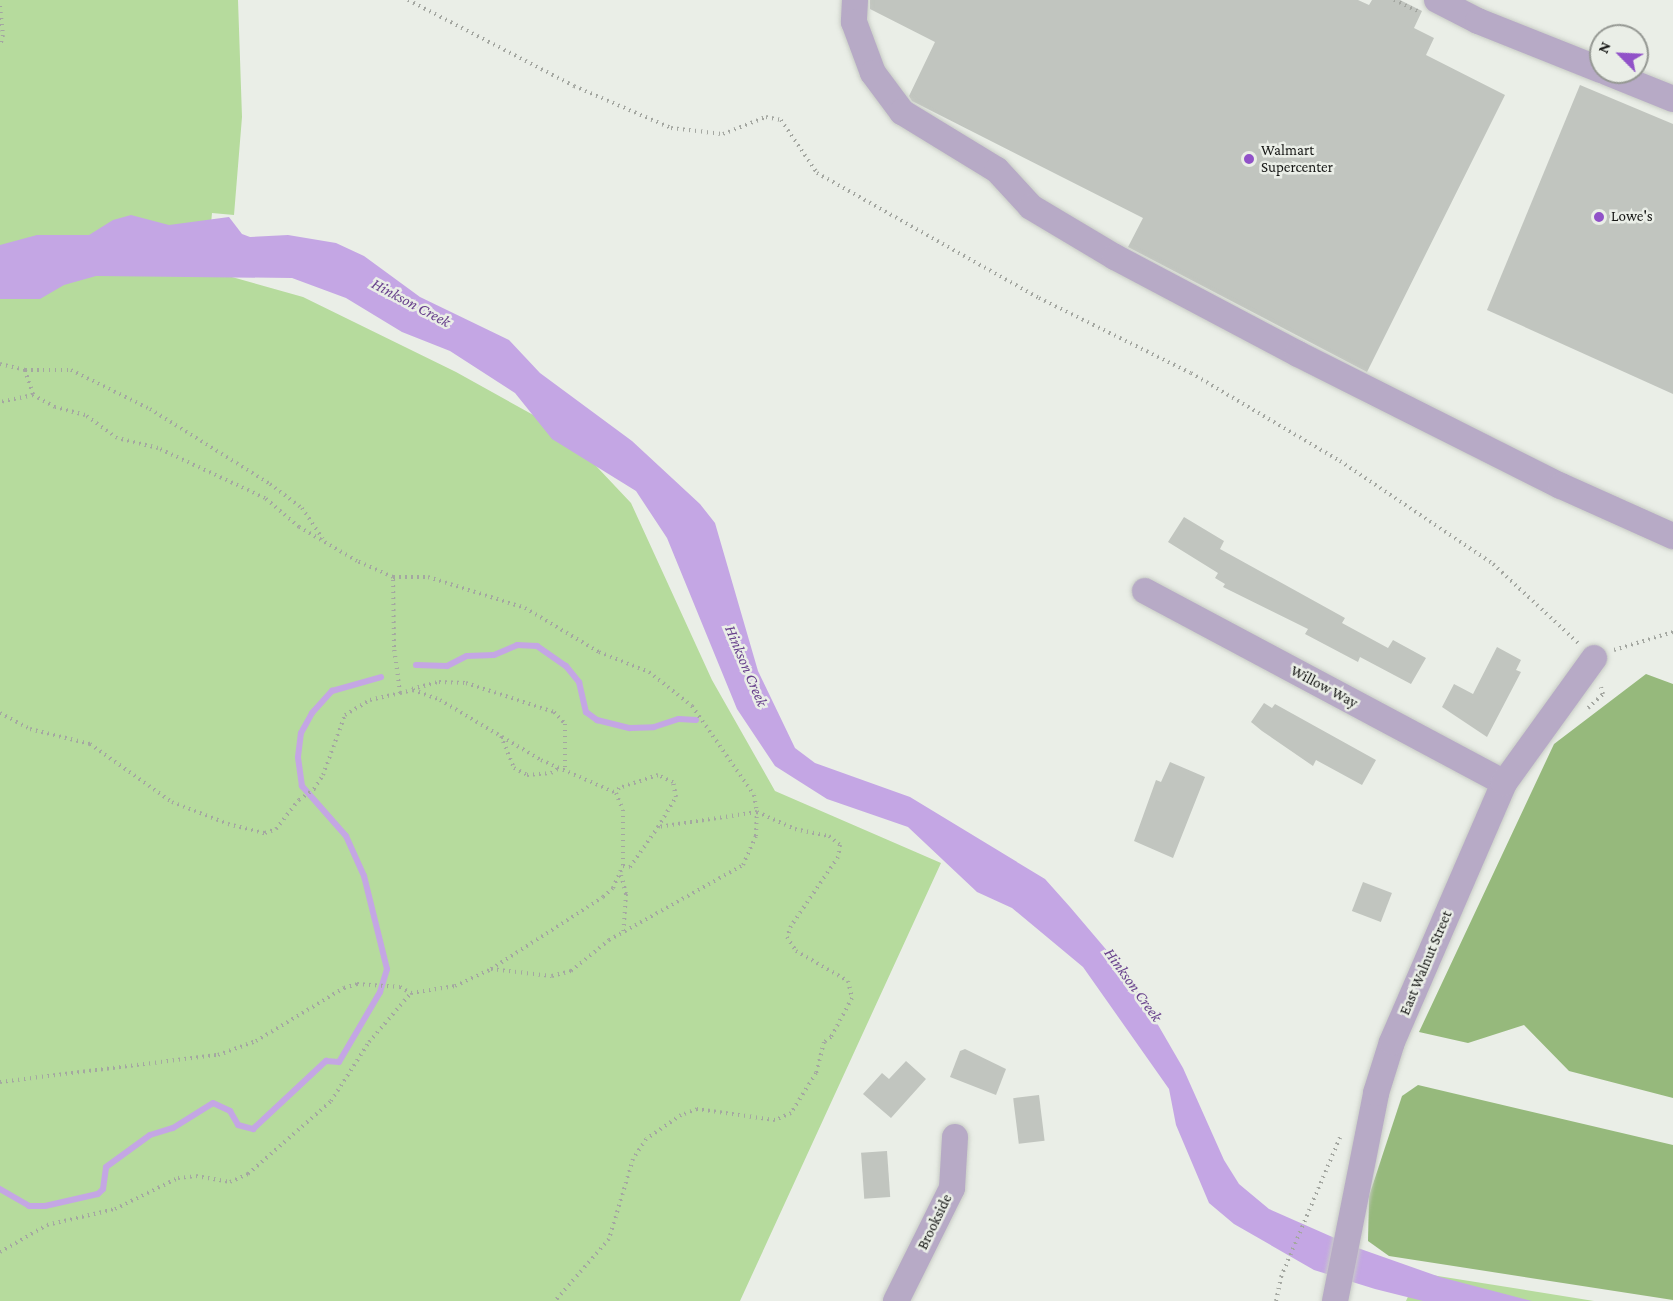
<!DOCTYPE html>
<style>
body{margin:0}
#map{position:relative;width:1673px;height:1301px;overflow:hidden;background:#eaeee7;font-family:"Crimson Pro",serif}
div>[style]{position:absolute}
.green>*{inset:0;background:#b6db9d}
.forest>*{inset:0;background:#96b97c}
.water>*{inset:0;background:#c4a6e4}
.stream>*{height:6px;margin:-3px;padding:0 3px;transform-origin:3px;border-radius:3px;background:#c4a6e4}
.building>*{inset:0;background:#c1c5bf;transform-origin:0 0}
.path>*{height:4px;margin-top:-2px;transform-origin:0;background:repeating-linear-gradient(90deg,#a4a7a1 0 1.5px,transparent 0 6px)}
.roads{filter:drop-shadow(0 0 2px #c8ccc5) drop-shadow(0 0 2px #c8ccc5)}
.minor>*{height:26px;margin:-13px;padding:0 13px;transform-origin:13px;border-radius:13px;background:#b7aac6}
.dots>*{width:16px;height:16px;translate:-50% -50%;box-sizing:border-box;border:3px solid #eaeee7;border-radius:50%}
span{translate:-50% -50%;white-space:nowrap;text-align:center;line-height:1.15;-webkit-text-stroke:5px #eaeee7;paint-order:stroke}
.poi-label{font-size:15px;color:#161715}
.left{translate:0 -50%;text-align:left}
.street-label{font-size:15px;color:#161715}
.water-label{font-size:16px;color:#69428d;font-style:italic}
.north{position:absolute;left:1589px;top:24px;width:60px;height:60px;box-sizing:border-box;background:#eaeee7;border:2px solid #959893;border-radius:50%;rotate:294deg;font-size:16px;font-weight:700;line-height:24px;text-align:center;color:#161715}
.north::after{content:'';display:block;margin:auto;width:21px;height:27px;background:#9152c8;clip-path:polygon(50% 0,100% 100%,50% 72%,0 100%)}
</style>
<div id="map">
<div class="green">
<div style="clip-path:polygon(0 0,238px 0,242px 117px,234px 215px,212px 213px,207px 270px,303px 297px,456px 372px,564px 432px,631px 503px,712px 680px,775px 791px,941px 863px,740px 1301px,0 1301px)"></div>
<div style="clip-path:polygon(1419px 1273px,1594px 1301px,1406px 1301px)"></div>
</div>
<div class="forest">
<div style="clip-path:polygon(1646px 674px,1673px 684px,1673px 1098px,1569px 1071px,1524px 1025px,1468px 1043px,1419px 1032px,1554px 744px)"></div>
<div style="clip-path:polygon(1418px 1085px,1673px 1145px,1673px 1300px,1389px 1256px,1368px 1241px,1369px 1196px,1402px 1096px)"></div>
</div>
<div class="water">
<div style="clip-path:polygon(131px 215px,169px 225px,229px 217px,242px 234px,250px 237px,288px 235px,336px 243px,364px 256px,420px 297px,509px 340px,540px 373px,632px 441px,700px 504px,715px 523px,758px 671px,795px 748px,815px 763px,910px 797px,1045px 879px,1070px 907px,1132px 980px,1183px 1068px,1224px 1160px,1239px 1184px,1269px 1209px,1355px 1247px,1440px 1277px,1532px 1301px,1423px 1301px,1375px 1289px,1314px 1270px,1234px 1224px,1209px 1203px,1176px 1125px,1169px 1089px,1083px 967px,1012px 908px,977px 892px,908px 827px,827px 799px,775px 766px,737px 709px,667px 538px,636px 491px,552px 439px,515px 393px,450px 351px,402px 332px,346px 298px,292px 278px,96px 276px,64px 285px,40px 299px,0 299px,0 245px,37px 235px,89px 235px,113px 220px)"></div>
</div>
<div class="stream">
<div style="left:416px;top:665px;width:31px;rotate:2deg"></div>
<div style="left:447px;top:666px;width:22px;rotate:-27deg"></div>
<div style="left:467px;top:656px;width:27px;rotate:-2deg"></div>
<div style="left:494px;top:655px;width:25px;rotate:-23deg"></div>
<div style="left:517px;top:645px;width:20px;rotate:3deg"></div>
<div style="left:537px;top:646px;width:35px;rotate:35deg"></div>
<div style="left:566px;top:666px;width:21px;rotate:51deg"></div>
<div style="left:579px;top:682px;width:31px;rotate:77deg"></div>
<div style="left:586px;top:712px;width:14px;rotate:36deg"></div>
<div style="left:597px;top:720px;width:34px;rotate:14deg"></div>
<div style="left:630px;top:728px;width:24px;rotate:-2deg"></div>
<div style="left:654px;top:727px;width:26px;rotate:-18deg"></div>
<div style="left:679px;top:719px;width:17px;rotate:3deg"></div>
<div style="left:0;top:1189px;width:34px;rotate:30deg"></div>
<div style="left:29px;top:1206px;width:16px"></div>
<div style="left:45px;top:1206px;width:54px;rotate:-12.8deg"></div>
<div style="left:98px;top:1194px;width:7px;rotate:-45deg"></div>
<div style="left:103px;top:1189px;width:22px;rotate:-82deg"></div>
<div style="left:106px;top:1167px;width:54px;rotate:-36deg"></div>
<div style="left:150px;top:1135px;width:24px;rotate:-17deg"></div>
<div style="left:173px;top:1128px;width:47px;rotate:-32deg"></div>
<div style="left:213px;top:1103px;width:19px;rotate:25deg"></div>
<div style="left:230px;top:1111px;width:16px;rotate:60deg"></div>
<div style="left:238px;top:1125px;width:16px;rotate:15deg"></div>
<div style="left:253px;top:1129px;width:100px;rotate:-43deg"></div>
<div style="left:326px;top:1061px;width:13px;rotate:4deg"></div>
<div style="left:339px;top:1062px;width:81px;rotate:-59.6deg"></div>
<div style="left:380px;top:992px;width:24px;rotate:-73deg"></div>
<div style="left:387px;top:969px;width:96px;rotate:-103.9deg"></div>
<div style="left:364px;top:876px;width:44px;rotate:-114.2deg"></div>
<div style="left:346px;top:836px;width:67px;rotate:-131.3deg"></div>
<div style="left:302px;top:786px;width:29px;rotate:-98deg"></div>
<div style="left:298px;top:757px;width:24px;rotate:-83deg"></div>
<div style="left:301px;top:733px;width:23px;rotate:-61deg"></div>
<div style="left:312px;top:713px;width:30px;rotate:-48deg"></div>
<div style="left:332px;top:691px;width:51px;rotate:-15.9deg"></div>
</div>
<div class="building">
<div style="clip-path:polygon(870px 0,1358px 0,1369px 5px,1372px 0,1400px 0,1422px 11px,1414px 28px,1434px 38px,1426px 55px,1505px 95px,1367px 372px,1128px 247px,1143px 218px,912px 101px,909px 96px,935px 42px,870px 9px)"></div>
<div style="clip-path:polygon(1580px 85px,1673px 124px,1673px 394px,1487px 310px)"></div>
<div style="clip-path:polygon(1184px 517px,1224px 541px,1220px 549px,1345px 618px,1342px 623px,1388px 648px,1393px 640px,1426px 658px,1411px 684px,1360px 657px,1358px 662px,1305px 634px,1308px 629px,1223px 587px,1225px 584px,1215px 578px,1218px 573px,1168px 542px)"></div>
<div style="clip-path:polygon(1497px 647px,1521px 660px,1516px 670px,1521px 672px,1487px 737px,1442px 707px,1454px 684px,1473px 694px)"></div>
<div style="clip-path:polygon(1264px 703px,1272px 708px,1275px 704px,1376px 760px,1362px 785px,1316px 760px,1313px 766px,1262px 731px,1251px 722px)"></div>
<div style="clip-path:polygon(1170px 762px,1205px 777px,1173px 858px,1134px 841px,1156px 780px,1161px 782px)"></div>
<div style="left:1363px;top:882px;width:31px;height:31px;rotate:21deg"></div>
<div style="clip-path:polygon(965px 1049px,1006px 1069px,996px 1095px,950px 1077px,960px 1051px)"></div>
<div style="clip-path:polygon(906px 1061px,926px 1079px,891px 1118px,863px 1094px,882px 1073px,889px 1079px)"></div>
<div style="left:1039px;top:1095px;width:46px;height:26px;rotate:83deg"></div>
<div style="left:887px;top:1151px;width:46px;height:26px;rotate:86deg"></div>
</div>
<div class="path">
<div style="left:408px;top:0;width:187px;rotate:27.4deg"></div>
<div style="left:574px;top:86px;width:106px;rotate:23.4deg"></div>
<div style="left:671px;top:128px;width:52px;rotate:6.6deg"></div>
<div style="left:723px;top:134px;width:46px;rotate:-21.6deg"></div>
<div style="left:766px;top:117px;width:15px;rotate:11deg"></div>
<div style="left:781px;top:120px;width:64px;rotate:55.8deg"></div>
<div style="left:817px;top:173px;width:255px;rotate:29.4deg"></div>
<div style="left:1039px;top:298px;width:169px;rotate:26.3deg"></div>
<div style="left:1191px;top:373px;width:173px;rotate:30.6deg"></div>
<div style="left:1340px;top:461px;width:184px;rotate:33.9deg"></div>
<div style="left:1493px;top:564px;width:117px;rotate:42.9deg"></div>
<div style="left:1394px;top:0;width:26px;rotate:25deg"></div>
<div style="left:0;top:6px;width:29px;rotate:84deg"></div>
<div style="left:3px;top:35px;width:11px;rotate:105deg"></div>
<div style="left:0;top:364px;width:26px;rotate:13deg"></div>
<div style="left:25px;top:370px;width:26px;rotate:72deg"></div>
<div style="left:33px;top:395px;width:34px;rotate:168deg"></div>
<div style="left:25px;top:370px;width:46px"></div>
<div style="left:71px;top:370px;width:88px;rotate:26.3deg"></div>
<div style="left:150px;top:409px;width:142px;rotate:32deg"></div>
<div style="left:270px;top:484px;width:40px;rotate:37deg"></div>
<div style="left:302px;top:508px;width:37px;rotate:56deg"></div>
<div style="left:393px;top:577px;width:35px"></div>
<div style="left:428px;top:577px;width:102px;rotate:17.7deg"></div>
<div style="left:525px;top:608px;width:86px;rotate:30.7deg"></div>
<div style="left:599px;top:652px;width:54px;rotate:21.8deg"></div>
<div style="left:649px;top:672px;width:55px;rotate:38.3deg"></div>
<div style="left:692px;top:706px;width:108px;rotate:55.1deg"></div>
<div style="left:754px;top:795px;width:17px;rotate:80deg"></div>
<div style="left:757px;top:812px;width:100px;rotate:171.4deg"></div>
<div style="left:658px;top:827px;width:35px;rotate:-59deg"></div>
<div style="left:676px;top:797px;width:15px;rotate:-101deg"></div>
<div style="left:673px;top:782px;width:17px;rotate:-155deg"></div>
<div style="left:658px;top:775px;width:41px;rotate:161.6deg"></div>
<div style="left:619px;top:788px;width:6px;rotate:121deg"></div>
<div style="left:616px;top:793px;width:18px;rotate:68deg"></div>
<div style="left:623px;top:810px;width:56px;rotate:90deg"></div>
<div style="left:623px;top:866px;width:7px;rotate:8deg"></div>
<div style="left:630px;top:867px;width:49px;rotate:-55deg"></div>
<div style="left:1614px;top:650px;width:62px;rotate:-17deg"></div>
<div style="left:412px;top:689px;width:28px;rotate:-15deg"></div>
<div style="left:439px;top:682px;width:27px;rotate:2deg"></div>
<div style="left:466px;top:683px;width:93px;rotate:18.2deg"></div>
<div style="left:554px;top:712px;width:16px;rotate:47deg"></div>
<div style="left:565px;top:724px;width:46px;rotate:90deg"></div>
<div style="left:400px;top:693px;width:13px;rotate:-13deg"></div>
<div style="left:413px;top:690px;width:29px;rotate:20deg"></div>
<div style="left:440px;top:700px;width:117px;rotate:30.7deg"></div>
<div style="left:541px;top:760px;width:82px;rotate:23.7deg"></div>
<div style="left:1588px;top:708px;width:21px;rotate:-43deg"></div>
<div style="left:1603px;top:694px;width:7px;rotate:-106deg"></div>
<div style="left:0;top:713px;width:34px;rotate:28deg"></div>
<div style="left:30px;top:729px;width:62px;rotate:14deg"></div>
<div style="left:90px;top:744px;width:100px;rotate:35.3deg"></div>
<div style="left:172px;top:802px;width:60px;rotate:21.4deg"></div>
<div style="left:228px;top:824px;width:38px;rotate:14deg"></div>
<div style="left:265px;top:833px;width:12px;rotate:-20deg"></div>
<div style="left:276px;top:829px;width:37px;rotate:-52deg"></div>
<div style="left:299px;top:800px;width:19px;rotate:-36deg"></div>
<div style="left:314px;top:789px;width:17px;rotate:-57deg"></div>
<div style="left:323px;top:775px;width:64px;rotate:-69.9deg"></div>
<div style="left:345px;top:715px;width:29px;rotate:-31deg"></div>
<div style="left:370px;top:700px;width:31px;rotate:-13deg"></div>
<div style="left:400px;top:693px;width:46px;rotate:-97.4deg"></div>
<div style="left:394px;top:647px;width:70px;rotate:-90.8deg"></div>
<div style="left:393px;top:577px;width:39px;rotate:-156deg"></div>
<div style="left:357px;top:561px;width:67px;rotate:-149.6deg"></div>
<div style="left:299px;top:527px;width:45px;rotate:-139.5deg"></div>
<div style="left:265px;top:498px;width:118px;rotate:-155deg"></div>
<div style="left:158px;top:448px;width:42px;rotate:-166.3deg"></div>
<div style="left:117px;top:438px;width:39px;rotate:-144deg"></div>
<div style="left:85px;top:415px;width:31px;rotate:-165deg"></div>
<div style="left:55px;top:407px;width:25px;rotate:-151deg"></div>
<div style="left:501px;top:736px;width:35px;rotate:68deg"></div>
<div style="left:514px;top:768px;width:15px;rotate:28deg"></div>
<div style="left:527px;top:775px;width:24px;rotate:-5deg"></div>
<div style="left:551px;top:773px;width:9px;rotate:-32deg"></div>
<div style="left:621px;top:875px;width:20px;rotate:75deg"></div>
<div style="left:626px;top:894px;width:39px;rotate:94deg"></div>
<div style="left:491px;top:969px;width:61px;rotate:6.5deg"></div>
<div style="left:552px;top:976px;width:20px;rotate:-15deg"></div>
<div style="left:571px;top:971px;width:49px;rotate:-39.2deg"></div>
<div style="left:609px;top:940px;width:154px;rotate:-29.2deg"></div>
<div style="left:743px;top:865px;width:32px;rotate:-66deg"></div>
<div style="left:756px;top:836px;width:24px;rotate:-88deg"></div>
<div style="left:757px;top:812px;width:42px;rotate:24.1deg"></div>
<div style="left:795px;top:829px;width:35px;rotate:12deg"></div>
<div style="left:829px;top:836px;width:14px;rotate:39deg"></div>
<div style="left:840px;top:845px;width:12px;rotate:99deg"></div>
<div style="left:838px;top:857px;width:83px;rotate:124.3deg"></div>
<div style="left:791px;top:926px;width:12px;rotate:110deg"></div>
<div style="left:787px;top:937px;width:17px;rotate:57deg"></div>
<div style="left:796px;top:951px;width:60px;rotate:30deg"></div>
<div style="left:848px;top:981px;width:17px;rotate:77deg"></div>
<div style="left:852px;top:998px;width:44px;rotate:118.3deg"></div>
<div style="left:831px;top:1037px;width:9px;rotate:144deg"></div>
<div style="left:824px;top:1042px;width:32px;rotate:104deg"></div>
<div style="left:816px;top:1073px;width:47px;rotate:122deg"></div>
<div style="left:791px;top:1113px;width:17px;rotate:156deg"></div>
<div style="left:775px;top:1120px;width:79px;rotate:-172deg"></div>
<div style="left:697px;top:1109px;width:17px;rotate:159deg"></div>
<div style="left:681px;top:1115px;width:42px;rotate:145.6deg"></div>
<div style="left:646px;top:1139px;width:24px;rotate:123deg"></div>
<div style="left:633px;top:1159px;width:84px;rotate:106.7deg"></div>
<div style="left:609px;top:1239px;width:82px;rotate:131.1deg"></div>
<div style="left:0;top:1082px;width:220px;rotate:-7.1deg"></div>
<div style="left:218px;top:1055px;width:40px;rotate:-20.2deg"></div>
<div style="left:256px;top:1041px;width:103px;rotate:-31.1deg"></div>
<div style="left:344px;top:988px;width:14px;rotate:-17deg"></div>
<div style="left:357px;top:984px;width:43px;rotate:4deg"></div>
<div style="left:400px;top:987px;width:13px;rotate:29deg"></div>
<div style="left:0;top:1252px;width:54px;rotate:-29.9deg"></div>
<div style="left:47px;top:1225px;width:70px;rotate:-13.2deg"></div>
<div style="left:115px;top:1209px;width:70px;rotate:-26.2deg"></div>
<div style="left:178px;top:1178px;width:18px;rotate:-6deg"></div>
<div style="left:196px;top:1176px;width:35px;rotate:10deg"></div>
<div style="left:230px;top:1182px;width:20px;rotate:-24deg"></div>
<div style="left:248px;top:1174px;width:111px;rotate:-41.3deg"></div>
<div style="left:331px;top:1101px;width:70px;rotate:-57.2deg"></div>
<div style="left:369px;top:1042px;width:65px;rotate:-49.4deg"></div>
<div style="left:411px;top:993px;width:45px;rotate:-9deg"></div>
<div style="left:455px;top:986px;width:40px;rotate:-25deg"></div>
<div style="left:491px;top:969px;width:133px;rotate:-32.7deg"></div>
<div style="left:603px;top:897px;width:13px;rotate:-42deg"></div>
<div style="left:613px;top:888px;width:24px;rotate:-66deg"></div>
<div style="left:1276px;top:1301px;width:25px;rotate:-78deg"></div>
<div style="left:1281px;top:1277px;width:152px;rotate:-67.1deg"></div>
</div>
<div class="roads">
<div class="minor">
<div style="left:855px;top:0;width:22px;rotate:93deg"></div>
<div style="left:854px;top:22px;width:54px;rotate:69.6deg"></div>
<div style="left:873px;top:73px;width:49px;rotate:53.4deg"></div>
<div style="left:902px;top:112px;width:111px;rotate:31.4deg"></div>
<div style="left:997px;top:170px;width:50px;rotate:47.4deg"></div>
<div style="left:1031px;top:207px;width:98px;rotate:30.8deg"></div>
<div style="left:1115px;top:257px;width:207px;rotate:27.9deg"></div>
<div style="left:1298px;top:354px;width:294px;rotate:26.7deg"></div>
<div style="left:1561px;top:486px;width:123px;rotate:24.1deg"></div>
<div style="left:1437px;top:0;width:46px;rotate:27.1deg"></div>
<div style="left:1478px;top:21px;width:132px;rotate:21.7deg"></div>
<div style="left:1606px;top:72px;width:72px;rotate:21.9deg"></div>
<div style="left:1145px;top:591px;width:407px;rotate:28.1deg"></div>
<div style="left:896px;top:1301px;width:126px;rotate:-63.6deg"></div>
<div style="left:952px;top:1188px;width:51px;rotate:-86.6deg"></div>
<div style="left:1335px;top:1301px;width:212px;rotate:-78.8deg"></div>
<div style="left:1376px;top:1093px;width:53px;rotate:-72.6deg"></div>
<div style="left:1392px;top:1042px;width:282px;rotate:-66.6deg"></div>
<div style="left:1504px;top:783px;width:154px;rotate:-54.2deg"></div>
</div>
</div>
<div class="dots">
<div style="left:1249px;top:159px;background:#9152c8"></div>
<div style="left:1599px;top:217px;background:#9152c8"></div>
</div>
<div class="poi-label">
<span class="left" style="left:1261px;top:159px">Walmart<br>Supercenter</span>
<span class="left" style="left:1611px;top:217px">Lowe's</span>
</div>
<div class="street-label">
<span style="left:1324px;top:687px;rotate:28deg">Willow Way</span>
<span style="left:1426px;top:963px;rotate:-67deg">East Walnut Street</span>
<span style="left:935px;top:1222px;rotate:-64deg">Brookside</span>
</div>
<div class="water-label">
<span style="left:411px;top:303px;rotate:28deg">Hinkson Creek</span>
<span style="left:746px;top:666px;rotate:67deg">Hinkson Creek</span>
<span style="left:1133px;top:985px;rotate:54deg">Hinkson Creek</span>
</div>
<div class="north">N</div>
</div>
